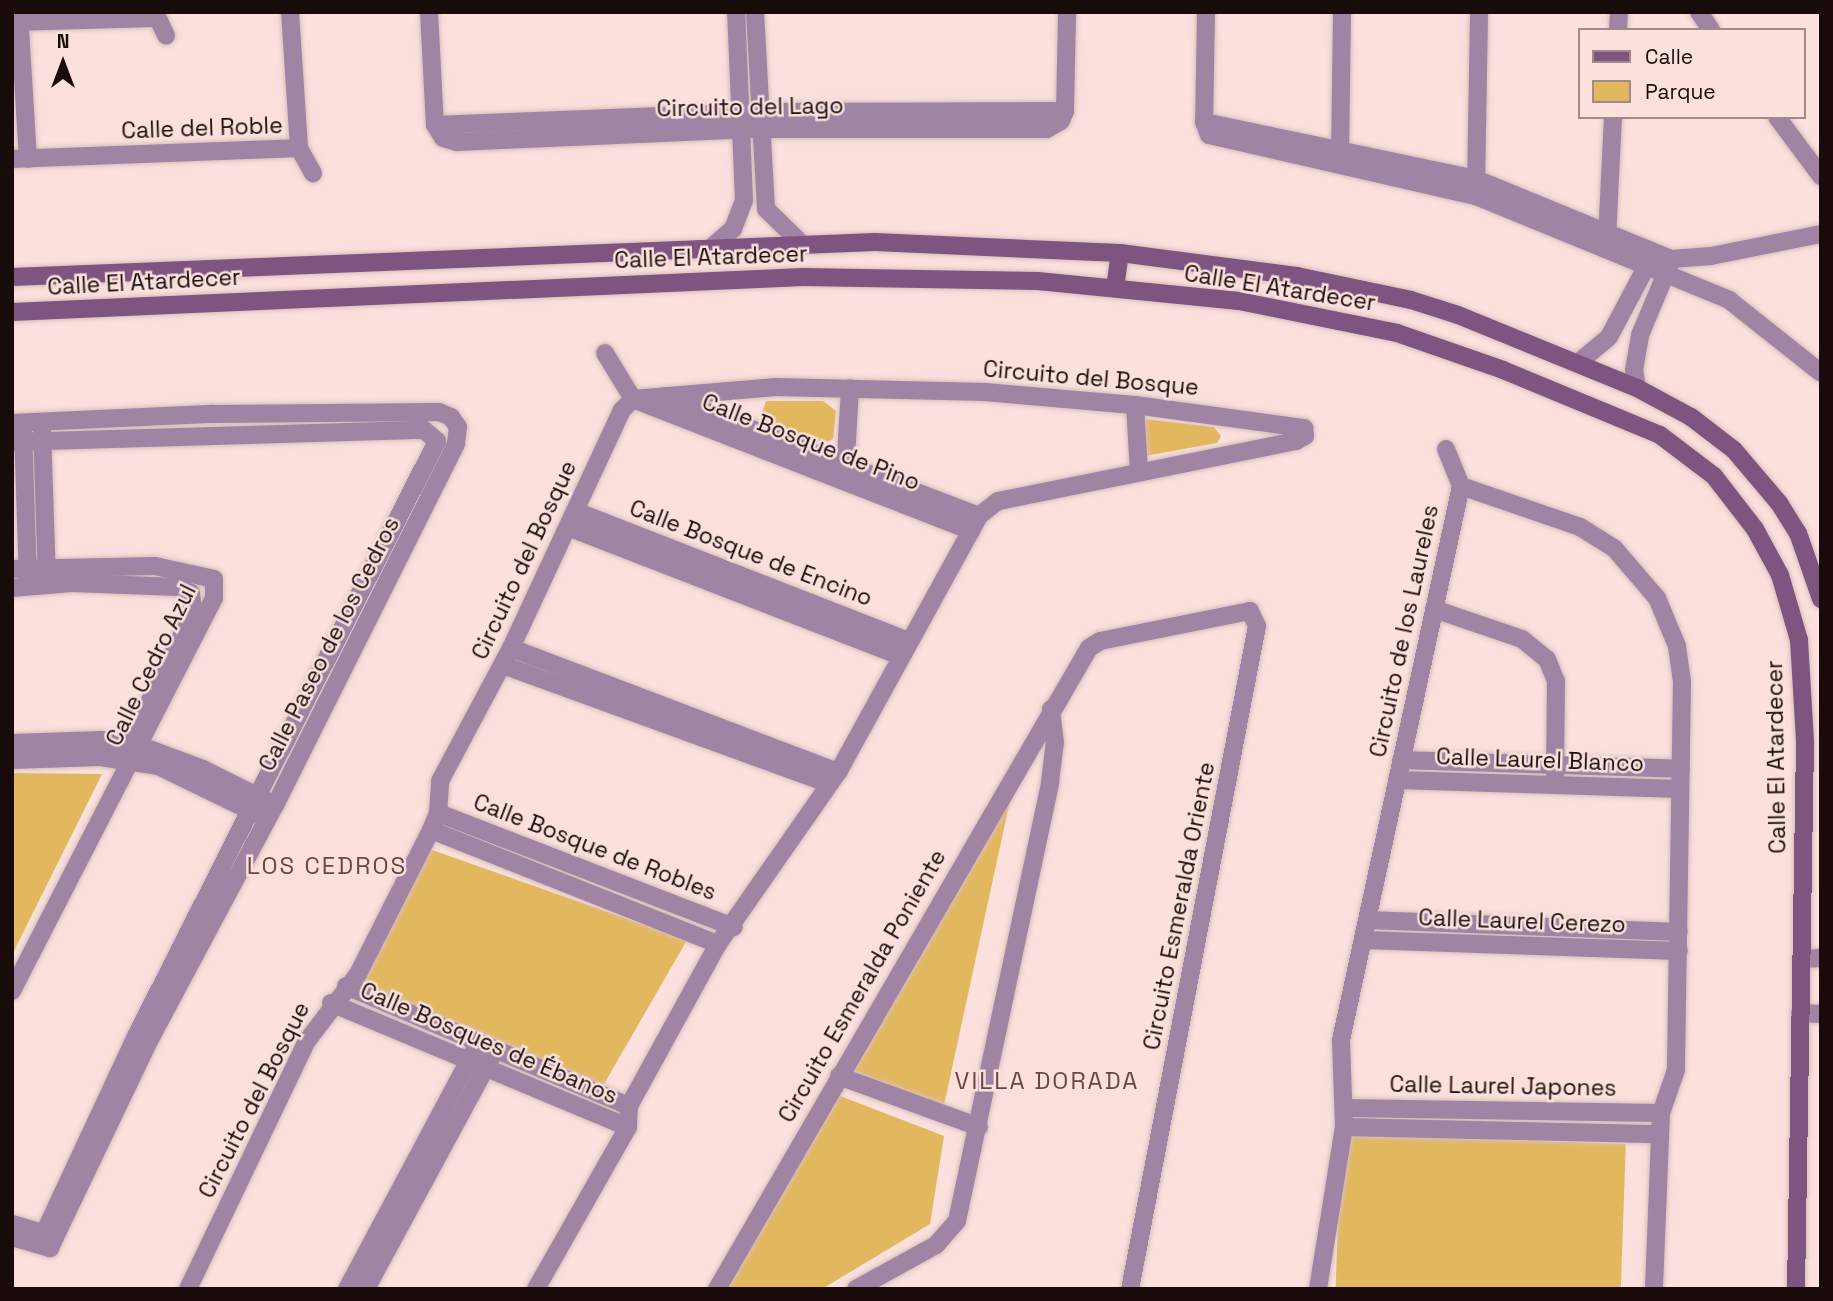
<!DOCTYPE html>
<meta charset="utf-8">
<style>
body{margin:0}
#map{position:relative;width:1833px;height:1301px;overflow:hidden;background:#fbe0dd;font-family:"Space Grotesk",sans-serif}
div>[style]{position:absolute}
.green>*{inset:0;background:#e2b85f;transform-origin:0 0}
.roads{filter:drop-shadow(0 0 2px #d7bebb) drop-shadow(0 0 2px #d7bebb)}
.street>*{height:18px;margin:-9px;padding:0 9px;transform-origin:9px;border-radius:9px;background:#a184a3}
.secondary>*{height:18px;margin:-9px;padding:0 9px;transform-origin:9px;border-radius:9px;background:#7e5481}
span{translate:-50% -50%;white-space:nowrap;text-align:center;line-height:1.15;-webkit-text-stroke:5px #fbe0dd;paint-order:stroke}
.street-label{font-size:23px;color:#190b0a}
.neighbourhood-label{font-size:24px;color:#6b4743;letter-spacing:2px}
.frame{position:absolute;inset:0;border:14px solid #190b0a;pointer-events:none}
.legend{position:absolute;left:1578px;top:28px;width:228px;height:91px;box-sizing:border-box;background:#fbe0dd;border:2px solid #a18b89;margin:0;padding:9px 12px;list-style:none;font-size:21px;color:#190b0a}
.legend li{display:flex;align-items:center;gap:14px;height:35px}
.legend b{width:35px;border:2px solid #a18b89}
.north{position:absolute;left:28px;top:28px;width:70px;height:70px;-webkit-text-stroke:5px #fbe0dd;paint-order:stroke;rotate:0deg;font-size:19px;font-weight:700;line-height:28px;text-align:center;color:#190b0a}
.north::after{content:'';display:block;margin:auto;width:24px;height:32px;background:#190b0a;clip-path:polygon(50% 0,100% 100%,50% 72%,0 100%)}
</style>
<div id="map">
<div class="green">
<div style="clip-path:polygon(766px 401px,823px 401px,836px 411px,833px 439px,825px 443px,768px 424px,761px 415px)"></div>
<div style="clip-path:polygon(1145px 419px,1214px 427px,1221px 436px,1217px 443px,1145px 456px)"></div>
<div style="clip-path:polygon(1021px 750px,944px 1105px,839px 1066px)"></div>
<div style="clip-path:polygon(12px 773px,102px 774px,12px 955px)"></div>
<div style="clip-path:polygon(421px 846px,687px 940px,600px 1091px,354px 991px)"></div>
<div style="clip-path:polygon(835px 1094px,944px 1136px,930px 1224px,822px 1289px,722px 1289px)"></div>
<div style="left:1341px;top:1134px;width:285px;height:157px;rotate:2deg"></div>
</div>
<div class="roads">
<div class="street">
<div style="left:19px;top:12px;width:147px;rotate:86.5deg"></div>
<div style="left:155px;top:12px;width:26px;rotate:65deg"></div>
<div style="left:290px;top:12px;width:136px;rotate:86.2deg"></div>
<div style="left:299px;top:148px;width:29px;rotate:61deg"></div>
<div style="left:429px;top:12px;width:113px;rotate:87deg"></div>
<div style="left:435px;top:125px;width:15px;rotate:58deg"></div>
<div style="left:443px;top:138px;width:15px;rotate:16deg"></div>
<div style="left:457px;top:142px;width:303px;rotate:-2.5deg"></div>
<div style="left:760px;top:129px;width:287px"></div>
<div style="left:1047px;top:129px;width:16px;rotate:-30deg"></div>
<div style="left:1061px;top:121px;width:11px;rotate:-68deg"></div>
<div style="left:1065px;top:111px;width:99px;rotate:-88.8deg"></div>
<div style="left:755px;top:12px;width:197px;rotate:86.8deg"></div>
<div style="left:766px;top:209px;width:50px;rotate:44.2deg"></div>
<div style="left:1206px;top:12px;width:110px;rotate:91deg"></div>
<div style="left:1204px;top:122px;width:14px;rotate:69deg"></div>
<div style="left:1209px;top:135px;width:274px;rotate:12.9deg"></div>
<div style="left:1476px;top:196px;width:274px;rotate:22.3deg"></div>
<div style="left:1729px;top:300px;width:117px;rotate:38.4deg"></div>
<div style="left:1699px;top:12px;width:22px;rotate:56deg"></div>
<div style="left:12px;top:22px;width:143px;rotate:-1.6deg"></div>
<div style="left:1618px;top:30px;width:18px;rotate:-87deg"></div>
<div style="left:1777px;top:117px;width:74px;rotate:53.3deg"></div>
<div style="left:1204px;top:122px;width:278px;rotate:11.8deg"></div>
<div style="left:1476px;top:179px;width:211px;rotate:22.3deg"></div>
<div style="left:435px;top:125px;width:325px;rotate:-2.3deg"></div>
<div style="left:760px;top:112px;width:305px;rotate:-0.2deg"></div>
<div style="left:1340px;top:156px;width:144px;rotate:-89.2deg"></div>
<div style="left:12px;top:159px;width:287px;rotate:-2.2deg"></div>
<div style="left:1476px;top:187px;width:175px;rotate:-89deg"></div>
<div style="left:1607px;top:239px;width:122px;rotate:-87.2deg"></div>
<div style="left:712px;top:247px;width:28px;rotate:-41deg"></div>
<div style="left:733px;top:229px;width:31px;rotate:-69deg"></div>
<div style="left:744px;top:200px;width:188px;rotate:-92.4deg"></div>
<div style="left:605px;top:353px;width:54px;rotate:58.7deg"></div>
<div style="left:633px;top:399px;width:363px;rotate:21.3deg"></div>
<div style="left:1578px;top:363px;width:40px;rotate:-40deg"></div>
<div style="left:1609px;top:337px;width:79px;rotate:-62.1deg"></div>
<div style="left:1646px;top:267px;width:26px;rotate:-18deg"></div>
<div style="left:1671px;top:259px;width:40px;rotate:-4.3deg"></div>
<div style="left:1711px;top:256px;width:112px;rotate:-11.3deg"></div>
<div style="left:1637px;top:388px;width:18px;rotate:-99deg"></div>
<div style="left:1634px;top:370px;width:36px;rotate:-80deg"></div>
<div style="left:1640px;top:335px;width:75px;rotate:-67.2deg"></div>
<div style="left:665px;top:396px;width:336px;rotate:20.9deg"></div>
<div style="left:1135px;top:405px;width:67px;rotate:86.6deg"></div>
<div style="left:12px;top:423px;width:202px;rotate:-2.6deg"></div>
<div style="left:214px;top:414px;width:225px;rotate:-0.5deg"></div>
<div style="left:439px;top:412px;width:13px;rotate:23deg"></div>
<div style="left:451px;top:417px;width:12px;rotate:55deg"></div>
<div style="left:458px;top:427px;width:17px;rotate:97deg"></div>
<div style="left:456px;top:444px;width:404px;rotate:116.6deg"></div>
<div style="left:275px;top:805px;width:265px;rotate:118.1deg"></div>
<div style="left:150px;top:1039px;width:232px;rotate:115.6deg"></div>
<div style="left:23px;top:430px;width:147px;rotate:88.1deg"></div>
<div style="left:42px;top:430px;width:147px;rotate:88.1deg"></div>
<div style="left:12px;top:442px;width:412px;rotate:-1.7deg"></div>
<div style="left:424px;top:430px;width:17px;rotate:40deg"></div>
<div style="left:437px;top:441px;width:665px;rotate:116.83deg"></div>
<div style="left:137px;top:1034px;width:220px;rotate:115deg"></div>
<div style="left:1446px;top:449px;width:40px;rotate:68deg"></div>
<div style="left:845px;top:475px;width:87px;rotate:-86.7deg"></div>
<div style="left:1461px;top:486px;width:126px;rotate:19deg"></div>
<div style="left:1580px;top:527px;width:40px;rotate:32deg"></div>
<div style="left:1614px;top:548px;width:66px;rotate:49.3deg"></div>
<div style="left:1657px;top:598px;width:52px;rotate:67.4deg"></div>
<div style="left:1677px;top:646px;width:36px;rotate:82deg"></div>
<div style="left:1682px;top:682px;width:388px;rotate:90.9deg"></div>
<div style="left:1676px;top:1070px;width:46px;rotate:109.2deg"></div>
<div style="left:1661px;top:1113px;width:176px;rotate:92.3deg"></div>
<div style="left:575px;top:511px;width:357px;rotate:21.3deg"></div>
<div style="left:568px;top:527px;width:356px;rotate:21.2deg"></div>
<div style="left:12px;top:569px;width:143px;rotate:-1.2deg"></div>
<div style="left:155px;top:566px;width:60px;rotate:12.4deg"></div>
<div style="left:12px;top:588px;width:60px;rotate:-4.8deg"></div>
<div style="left:72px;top:583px;width:106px;rotate:2.2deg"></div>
<div style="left:178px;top:587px;width:14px;rotate:25deg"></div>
<div style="left:1434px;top:609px;width:93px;rotate:18.8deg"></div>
<div style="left:1522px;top:639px;width:32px;rotate:39deg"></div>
<div style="left:1547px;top:659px;width:24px;rotate:68deg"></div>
<div style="left:1556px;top:681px;width:94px;rotate:90.6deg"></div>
<div style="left:511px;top:648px;width:350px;rotate:20.8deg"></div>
<div style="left:503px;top:665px;width:345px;rotate:20deg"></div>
<div style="left:12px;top:743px;width:89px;rotate:-1.9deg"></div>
<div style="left:101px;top:740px;width:40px;rotate:8.5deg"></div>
<div style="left:141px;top:746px;width:66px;rotate:20.4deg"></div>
<div style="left:203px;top:769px;width:74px;rotate:26.6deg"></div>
<div style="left:125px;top:752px;width:156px;rotate:-64.1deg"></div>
<div style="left:193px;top:612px;width:19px;rotate:-96deg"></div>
<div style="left:12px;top:760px;width:88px;rotate:-2deg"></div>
<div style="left:100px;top:757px;width:59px;rotate:8.8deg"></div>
<div style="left:158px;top:766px;width:112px;rotate:25.9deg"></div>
<div style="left:1401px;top:760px;width:280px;rotate:1.8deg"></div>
<div style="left:1397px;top:780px;width:283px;rotate:1.8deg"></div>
<div style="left:438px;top:813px;width:317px;rotate:21.1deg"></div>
<div style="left:431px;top:830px;width:309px;rotate:21.7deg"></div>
<div style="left:1368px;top:920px;width:311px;rotate:2.2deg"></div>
<div style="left:1364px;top:940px;width:315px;rotate:2deg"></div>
<div style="left:1801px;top:959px;width:20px;rotate:-3deg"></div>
<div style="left:346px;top:986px;width:307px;rotate:23deg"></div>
<div style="left:12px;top:991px;width:442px;rotate:-62.8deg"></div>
<div style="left:214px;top:598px;width:19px;rotate:-90deg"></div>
<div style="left:331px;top:1003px;width:322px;rotate:22.7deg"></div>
<div style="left:1800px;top:1013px;width:21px;rotate:3deg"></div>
<div style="left:839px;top:1076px;width:149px;rotate:20deg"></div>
<div style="left:1344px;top:1108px;width:317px;rotate:0.9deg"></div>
<div style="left:1344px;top:1127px;width:316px;rotate:1.3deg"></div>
<div style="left:12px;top:1224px;width:33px;rotate:16deg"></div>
<div style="left:12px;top:1237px;width:40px;rotate:16deg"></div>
<div style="left:188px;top:1289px;width:275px;rotate:-64.4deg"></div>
<div style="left:307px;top:1041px;width:84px;rotate:-52.7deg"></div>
<div style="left:358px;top:974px;width:161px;rotate:-63.1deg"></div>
<div style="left:431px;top:830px;width:18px;rotate:-68deg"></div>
<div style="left:438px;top:813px;width:32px;rotate:-86deg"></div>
<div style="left:440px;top:781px;width:151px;rotate:-61.9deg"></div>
<div style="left:511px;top:648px;width:263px;rotate:-65deg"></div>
<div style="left:622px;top:410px;width:16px;rotate:-45deg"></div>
<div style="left:633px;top:399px;width:144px;rotate:-4.8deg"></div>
<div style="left:776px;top:387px;width:209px;rotate:1.4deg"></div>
<div style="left:985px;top:392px;width:151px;rotate:5deg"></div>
<div style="left:1135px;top:405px;width:171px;rotate:7.8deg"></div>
<div style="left:1304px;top:428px;width:8px;rotate:83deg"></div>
<div style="left:1305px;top:436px;width:10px;rotate:151deg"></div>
<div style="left:1296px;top:441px;width:304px;rotate:168.6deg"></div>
<div style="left:998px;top:501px;width:24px;rotate:142deg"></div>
<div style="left:979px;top:516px;width:292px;rotate:118.8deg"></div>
<div style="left:838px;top:772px;width:210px;rotate:124.9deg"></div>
<div style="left:718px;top:944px;width:185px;rotate:118.8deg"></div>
<div style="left:629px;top:1106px;width:21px;rotate:93deg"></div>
<div style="left:628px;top:1127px;width:186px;rotate:119.6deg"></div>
<div style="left:347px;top:1289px;width:270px;rotate:-61.9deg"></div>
<div style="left:366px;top:1289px;width:263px;rotate:-61.6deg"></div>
<div style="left:717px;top:1289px;width:741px;rotate:-59.87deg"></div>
<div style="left:1089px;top:648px;width:13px;rotate:-32deg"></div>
<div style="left:1100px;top:641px;width:153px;rotate:-11.3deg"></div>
<div style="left:1250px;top:611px;width:17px;rotate:65deg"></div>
<div style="left:1257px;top:626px;width:675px;rotate:100.84deg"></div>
<div style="left:856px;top:1289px;width:91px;rotate:-28.8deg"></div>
<div style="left:936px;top:1245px;width:32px;rotate:-49deg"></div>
<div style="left:957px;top:1221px;width:449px;rotate:-78deg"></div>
<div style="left:1050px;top:782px;width:39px;rotate:-83deg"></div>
<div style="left:1055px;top:743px;width:34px;rotate:-97deg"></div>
<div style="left:1318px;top:1289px;width:164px;rotate:-80.9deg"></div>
<div style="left:1344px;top:1127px;width:87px;rotate:-92deg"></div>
<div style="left:1341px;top:1040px;width:567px;rotate:-77.78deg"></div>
</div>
<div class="secondary">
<div style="left:12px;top:277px;width:864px;rotate:-2.32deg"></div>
<div style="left:875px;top:242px;width:245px;rotate:2.6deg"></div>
<div style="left:1120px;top:253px;width:178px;rotate:7.4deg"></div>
<div style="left:1297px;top:276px;width:116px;rotate:11.9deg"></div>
<div style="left:1411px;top:300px;width:49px;rotate:17.7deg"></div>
<div style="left:1458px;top:315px;width:193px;rotate:22.2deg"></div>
<div style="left:1637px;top:388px;width:61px;rotate:28.2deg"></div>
<div style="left:1691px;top:417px;width:54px;rotate:37.5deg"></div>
<div style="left:1734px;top:450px;width:70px;rotate:49.7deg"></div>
<div style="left:1779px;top:503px;width:36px;rotate:58deg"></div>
<div style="left:1798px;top:533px;width:70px;rotate:70.8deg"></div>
<div style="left:1115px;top:288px;width:35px;rotate:-82deg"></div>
<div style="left:12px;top:312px;width:792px;rotate:-2.53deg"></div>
<div style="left:803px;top:277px;width:235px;rotate:1deg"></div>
<div style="left:1038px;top:281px;width:202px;rotate:5.7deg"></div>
<div style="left:1239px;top:301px;width:161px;rotate:11.4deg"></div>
<div style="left:1397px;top:333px;width:112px;rotate:19.2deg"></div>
<div style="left:1503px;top:370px;width:170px;rotate:22.5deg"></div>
<div style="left:1660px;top:435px;width:68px;rotate:37.2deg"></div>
<div style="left:1714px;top:476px;width:67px;rotate:52.3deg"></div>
<div style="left:1755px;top:529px;width:52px;rotate:61.5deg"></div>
<div style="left:1780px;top:575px;width:68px;rotate:73.7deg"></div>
<div style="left:1799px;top:640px;width:102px;rotate:86.6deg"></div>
<div style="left:1805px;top:742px;width:547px;rotate:90.94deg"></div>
</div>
</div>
<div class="street-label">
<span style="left:750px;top:107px;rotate:-1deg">Circuito del Lago</span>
<span style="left:202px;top:128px;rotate:-2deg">Calle del Roble</span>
<span style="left:711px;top:257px;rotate:-2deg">Calle El Atardecer</span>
<span style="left:144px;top:282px;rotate:-3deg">Calle El Atardecer</span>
<span style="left:1280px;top:288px;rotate:9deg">Calle El Atardecer</span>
<span style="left:1091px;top:378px;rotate:5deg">Circuito del Bosque</span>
<span style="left:811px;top:442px;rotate:21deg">Calle Bosque de Pino</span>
<span style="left:751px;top:553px;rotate:21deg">Calle Bosque de Encino</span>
<span style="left:524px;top:560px;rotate:-65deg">Circuito del Bosque</span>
<span style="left:1404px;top:631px;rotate:-78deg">Circuito de los Laureles</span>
<span style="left:329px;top:644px;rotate:-63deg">Calle Paseo de los Cedros</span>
<span style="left:151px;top:665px;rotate:-64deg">Calle Cedro Azul</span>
<span style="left:1776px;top:757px;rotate:-91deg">Calle El Atardecer</span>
<span style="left:1540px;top:760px;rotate:2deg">Calle Laurel Blanco</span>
<span style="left:595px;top:847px;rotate:21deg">Calle Bosque de Robles</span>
<span style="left:1179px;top:906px;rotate:-79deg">Circuito Esmeralda Oriente</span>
<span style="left:1522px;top:921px;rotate:2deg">Calle Laurel Cerezo</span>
<span style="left:862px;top:986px;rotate:-60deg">Circuito Esmeralda Poniente</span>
<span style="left:489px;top:1043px;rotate:23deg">Calle Bosques de Ébanos</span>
<span style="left:1503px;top:1086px;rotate:1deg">Calle Laurel Japones</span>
<span style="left:254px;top:1100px;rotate:-63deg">Circuito del Bosque</span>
</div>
<div class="neighbourhood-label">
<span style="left:327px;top:866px">LOS CEDROS</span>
<span style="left:1047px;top:1081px">VILLA DORADA</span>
</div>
<div class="frame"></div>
<ul class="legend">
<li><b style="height:9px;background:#7e5481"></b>Calle</li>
<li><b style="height:19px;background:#e2b85f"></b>Parque</li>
</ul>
<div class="north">N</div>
</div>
